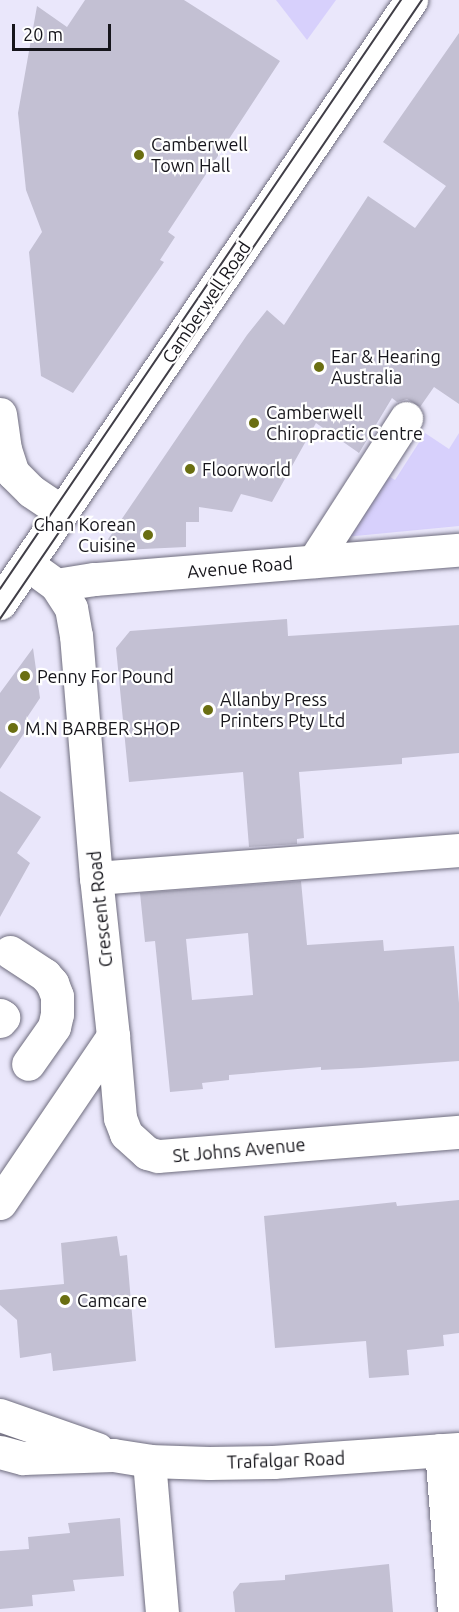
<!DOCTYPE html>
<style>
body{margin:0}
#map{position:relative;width:459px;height:1612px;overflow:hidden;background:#eae7fb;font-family:Ubuntu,sans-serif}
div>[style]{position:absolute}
.green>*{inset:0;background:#d7d0fc}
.building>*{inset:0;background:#c3c0d3}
.roads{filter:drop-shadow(0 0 2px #6f6d7e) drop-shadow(0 0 2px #6f6d7e)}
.minor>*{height:33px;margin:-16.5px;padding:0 16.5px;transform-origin:16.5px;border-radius:16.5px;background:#fff}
.major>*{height:33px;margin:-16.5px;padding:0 16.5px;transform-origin:16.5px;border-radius:16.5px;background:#fff}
.tram>*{height:1.5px;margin:-0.75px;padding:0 0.75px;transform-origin:0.75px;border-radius:0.75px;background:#403e47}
.dots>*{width:16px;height:16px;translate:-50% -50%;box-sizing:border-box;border:3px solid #fff;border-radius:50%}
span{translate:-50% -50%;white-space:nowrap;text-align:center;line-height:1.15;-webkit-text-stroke:4.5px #fff;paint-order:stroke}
.poi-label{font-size:18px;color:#16151b}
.left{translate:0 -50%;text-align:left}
.right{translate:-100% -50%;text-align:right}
.street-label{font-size:18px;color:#16151b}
.scale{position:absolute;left:12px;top:24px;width:99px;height:27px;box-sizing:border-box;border:3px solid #16151b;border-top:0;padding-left:8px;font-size:18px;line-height:21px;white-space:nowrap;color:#16151b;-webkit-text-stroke:4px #fff;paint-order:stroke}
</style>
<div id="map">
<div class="green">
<div style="clip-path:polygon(276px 0,336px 0,307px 40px)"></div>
<div style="clip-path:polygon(425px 433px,449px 449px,459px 433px,459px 526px,324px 539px,371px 465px,395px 480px)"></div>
</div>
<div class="building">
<div style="clip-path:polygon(85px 0,184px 0,280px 61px,168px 232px,175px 237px,160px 260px,164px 262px,73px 393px,41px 376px,29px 252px,42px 232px,26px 190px,18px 113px,37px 6px,67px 27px)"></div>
<div style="clip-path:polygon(459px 33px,459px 404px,434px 387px,420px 407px,407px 399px,397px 402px,392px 398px,359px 453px,316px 423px,272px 502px,241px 494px,232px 512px,199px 507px,199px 522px,186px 522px,186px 547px,100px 551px,247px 335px,267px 310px,284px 325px,368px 196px,415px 228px,446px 186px,383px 142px)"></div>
<div style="clip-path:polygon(287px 619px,288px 636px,459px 625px,459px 753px,402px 758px,402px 764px,299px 772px,304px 838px,297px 839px,297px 844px,249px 847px,243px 772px,129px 782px,116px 648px,130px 631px)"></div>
<div style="clip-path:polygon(33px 648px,40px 698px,26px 719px,31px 723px,0 769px,0 693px)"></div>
<div style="clip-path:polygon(0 791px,41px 817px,17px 853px,30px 863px,0 917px)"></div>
<div style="clip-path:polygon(evenodd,301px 881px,307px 945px,383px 940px,384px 951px,454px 946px,459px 1003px,459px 1061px,361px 1068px,321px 1070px,321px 1067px,229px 1075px,229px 1080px,202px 1083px,203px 1089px,170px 1092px,155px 941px,145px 942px,140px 893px,301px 881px,248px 933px,253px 995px,192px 1000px,186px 939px,248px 933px)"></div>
<div style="clip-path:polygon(459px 1200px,459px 1333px,443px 1335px,444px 1346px,407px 1350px,409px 1375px,369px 1378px,366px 1341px,275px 1348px,264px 1216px,396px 1202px,397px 1206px)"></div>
<div style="clip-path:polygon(117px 1236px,120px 1256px,127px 1255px,136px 1361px,53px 1371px,51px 1353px,20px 1358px,17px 1320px,0 1305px,0 1290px,64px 1284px,61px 1243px)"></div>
<div style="clip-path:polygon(120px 1518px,124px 1576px,73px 1580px,75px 1591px,32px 1595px,33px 1606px,0 1609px,0 1551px,29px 1549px,28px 1537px,70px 1533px,68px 1523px)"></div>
<div style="clip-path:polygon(389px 1564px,393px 1612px,235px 1612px,233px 1592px,240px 1583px,285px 1580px,285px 1575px)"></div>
</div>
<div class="roads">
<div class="minor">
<div style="left:0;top:414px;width:35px;rotate:82deg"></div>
<div style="left:5px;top:449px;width:25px;rotate:72deg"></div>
<div style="left:13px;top:473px;width:25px;rotate:45deg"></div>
<div style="left:31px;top:491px;width:37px;rotate:34deg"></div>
<div style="left:314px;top:561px;width:170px;rotate:-57.2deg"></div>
<div style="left:41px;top:574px;width:19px;rotate:36deg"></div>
<div style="left:56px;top:585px;width:39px;rotate:-9deg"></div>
<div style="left:95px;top:579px;width:365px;rotate:-4.6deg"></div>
<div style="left:96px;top:878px;width:364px;rotate:-4.4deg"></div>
<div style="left:10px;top:952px;width:42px;rotate:33.3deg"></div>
<div style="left:45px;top:975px;width:11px;rotate:49deg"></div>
<div style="left:52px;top:983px;width:14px;rotate:69deg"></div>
<div style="left:57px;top:996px;width:18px;rotate:90deg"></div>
<div style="left:57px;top:1014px;width:13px;rotate:103deg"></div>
<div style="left:54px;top:1027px;width:45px;rotate:125.1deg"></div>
<div style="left:0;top:1015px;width:4px;rotate:34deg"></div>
<div style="left:3px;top:1017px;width:5px;rotate:127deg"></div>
<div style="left:113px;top:1036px;width:82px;rotate:85.1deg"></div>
<div style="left:120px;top:1118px;width:17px;rotate:69deg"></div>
<div style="left:126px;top:1134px;width:28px;rotate:42deg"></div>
<div style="left:147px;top:1153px;width:11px;rotate:15deg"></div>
<div style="left:158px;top:1156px;width:302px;rotate:-4.6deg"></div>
<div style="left:0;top:1203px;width:202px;rotate:-55.9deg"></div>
<div style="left:113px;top:1036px;width:159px;rotate:-96.1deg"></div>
<div style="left:96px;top:878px;width:243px;rotate:-94.7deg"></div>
<div style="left:76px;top:636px;width:28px;rotate:-100deg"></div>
<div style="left:71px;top:608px;width:27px;rotate:-123deg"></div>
<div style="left:441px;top:1450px;width:163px;rotate:85.4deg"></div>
<div style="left:149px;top:1461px;width:152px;rotate:85.1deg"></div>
</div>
<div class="major">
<div style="left:0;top:603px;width:730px;rotate:-55.72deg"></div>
<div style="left:0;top:1415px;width:103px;rotate:19.3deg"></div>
<div style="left:0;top:1452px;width:24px;rotate:15deg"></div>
<div style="left:23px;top:1458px;width:90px;rotate:-1.9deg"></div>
<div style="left:113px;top:1455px;width:36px;rotate:9deg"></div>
<div style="left:149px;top:1461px;width:60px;rotate:1.9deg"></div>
<div style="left:209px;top:1463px;width:64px;rotate:-0.9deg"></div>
<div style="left:273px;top:1462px;width:186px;rotate:-4deg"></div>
</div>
</div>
<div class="tram">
<div style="left:0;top:589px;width:713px;rotate:-55.75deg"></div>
<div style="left:0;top:619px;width:749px;rotate:-55.72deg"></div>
</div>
<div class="dots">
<div style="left:139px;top:155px;background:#6a6e11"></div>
<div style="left:319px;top:367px;background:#6a6e11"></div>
<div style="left:254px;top:423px;background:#6a6e11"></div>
<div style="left:190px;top:469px;background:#6a6e11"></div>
<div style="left:148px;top:535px;background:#6a6e11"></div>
<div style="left:25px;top:676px;background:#6a6e11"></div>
<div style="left:208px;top:710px;background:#6a6e11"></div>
<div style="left:13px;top:728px;background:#6a6e11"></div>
<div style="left:65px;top:1300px;background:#6a6e11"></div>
</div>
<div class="poi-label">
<span class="left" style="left:151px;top:155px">Camberwell<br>Town Hall</span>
<span class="left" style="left:331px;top:367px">Ear &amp; Hearing<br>Australia</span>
<span class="left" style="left:266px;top:423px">Camberwell<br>Chiropractic Centre</span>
<span class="left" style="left:202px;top:469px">Floorworld</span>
<span class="right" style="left:136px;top:535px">Chan Korean<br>Cuisine</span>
<span class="left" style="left:37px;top:676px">Penny For Pound</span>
<span class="left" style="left:220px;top:710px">Allanby Press<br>Printers Pty Ltd</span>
<span class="left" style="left:25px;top:728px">M.N BARBER SHOP</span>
<span class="left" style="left:77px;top:1300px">Camcare</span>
</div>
<div class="street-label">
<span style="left:206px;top:302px;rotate:-56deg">Camberwell Road</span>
<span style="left:240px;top:567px;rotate:-5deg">Avenue Road</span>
<span style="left:100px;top:909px;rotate:-96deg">Crescent Road</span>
<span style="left:239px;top:1150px;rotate:-5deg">St Johns Avenue</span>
<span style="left:286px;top:1460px;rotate:-2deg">Trafalgar Road</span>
</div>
<div class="scale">20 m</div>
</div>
